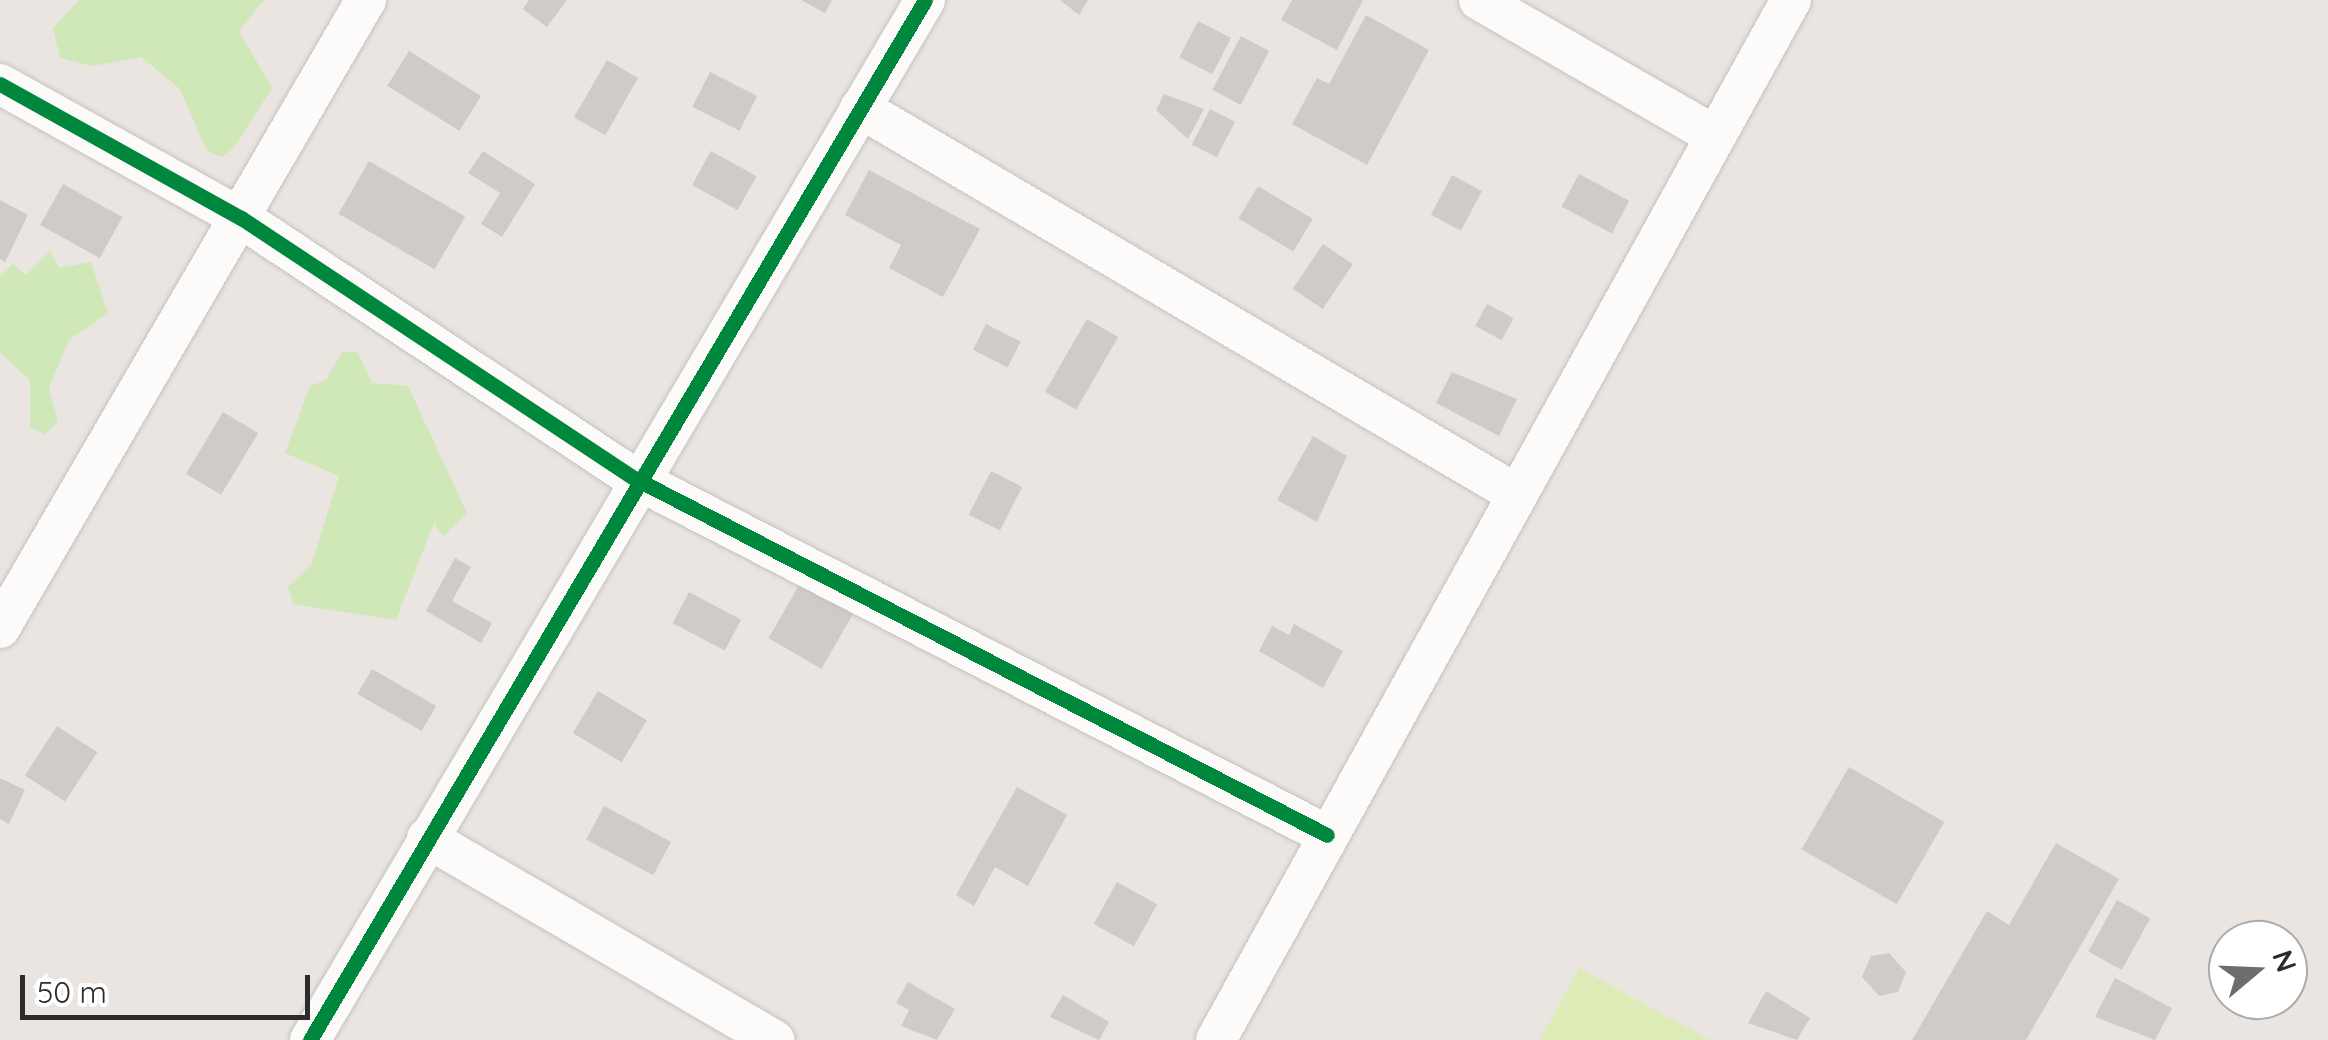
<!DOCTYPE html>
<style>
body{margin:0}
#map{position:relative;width:2328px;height:1040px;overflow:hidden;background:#eae5e1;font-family:Quicksand,sans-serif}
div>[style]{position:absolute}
.green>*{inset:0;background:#d0e7b8}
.pitch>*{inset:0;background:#ddebb6}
.building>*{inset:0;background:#cfcbc8;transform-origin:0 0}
.roads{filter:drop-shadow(0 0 2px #c3c2c3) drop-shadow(0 0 2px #c3c2c3)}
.minor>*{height:40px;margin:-20px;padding:0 20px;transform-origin:20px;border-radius:20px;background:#fcfbfa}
.cycleway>*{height:15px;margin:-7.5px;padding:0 7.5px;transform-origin:7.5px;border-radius:7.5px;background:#00873e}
span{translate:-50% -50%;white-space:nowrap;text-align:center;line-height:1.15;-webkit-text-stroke:8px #fff;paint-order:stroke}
.north{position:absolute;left:2208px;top:920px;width:100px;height:100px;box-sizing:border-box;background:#fff;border:2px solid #ababab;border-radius:50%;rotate:71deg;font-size:28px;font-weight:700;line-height:40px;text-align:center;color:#2c2c2c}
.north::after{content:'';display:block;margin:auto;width:35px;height:45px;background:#6e6d6b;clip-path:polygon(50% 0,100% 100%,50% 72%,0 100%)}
.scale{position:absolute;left:20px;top:975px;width:290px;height:45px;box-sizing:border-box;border:5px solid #2c2c2c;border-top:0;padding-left:12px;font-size:30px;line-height:35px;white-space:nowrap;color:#2c2c2c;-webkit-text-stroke:8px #fff;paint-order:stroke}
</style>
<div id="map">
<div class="green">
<div style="clip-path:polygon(79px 0,264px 0,239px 31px,272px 88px,235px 146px,222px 157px,207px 151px,180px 89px,141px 57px,92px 66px,60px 58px,53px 28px)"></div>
<div style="clip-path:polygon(50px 251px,59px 268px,91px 262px,108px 313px,69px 340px,49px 388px,58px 422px,45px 434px,30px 427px,30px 380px,0 353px,0 277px,13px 264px,26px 275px)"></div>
<div style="clip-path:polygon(342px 352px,358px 352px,372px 383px,408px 386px,467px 513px,443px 536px,434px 523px,396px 620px,293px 604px,288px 587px,312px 563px,339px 476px,285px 453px,310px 386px,326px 380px)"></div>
</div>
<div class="pitch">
<div style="clip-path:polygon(1579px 968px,1710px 1040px,1540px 1040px)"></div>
</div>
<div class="building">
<div style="clip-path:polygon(529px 0,567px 0,547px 27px,523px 9px)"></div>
<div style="clip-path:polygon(801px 0,832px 0,825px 13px)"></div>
<div style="clip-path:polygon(1060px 0,1088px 0,1079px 15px)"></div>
<div style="clip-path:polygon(1292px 0,1363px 0,1337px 50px,1281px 20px)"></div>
<div style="clip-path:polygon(1366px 15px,1429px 50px,1367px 165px,1292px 124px,1317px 78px,1329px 84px)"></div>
<div style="left:1198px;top:21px;width:37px;height:41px;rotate:27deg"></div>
<div style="left:1241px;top:36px;width:32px;height:61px;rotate:28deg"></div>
<div style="left:409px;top:51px;width:85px;height:41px;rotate:32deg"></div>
<div style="left:607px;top:60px;width:36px;height:66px;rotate:30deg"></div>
<div style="left:710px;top:72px;width:53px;height:39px;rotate:27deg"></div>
<div style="clip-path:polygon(1164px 94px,1204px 109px,1188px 139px,1156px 110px)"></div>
<div style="left:1210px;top:109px;width:28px;height:40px;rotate:27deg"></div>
<div style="clip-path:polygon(483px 151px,535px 184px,502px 237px,481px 224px,500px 193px,468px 173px)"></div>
<div style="left:711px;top:151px;width:52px;height:39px;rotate:29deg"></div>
<div style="left:369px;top:161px;width:111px;height:61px;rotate:30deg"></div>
<div style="clip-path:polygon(869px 170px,980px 229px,943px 297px,889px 268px,901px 245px,845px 215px)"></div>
<div style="left:1579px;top:174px;width:57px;height:37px;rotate:28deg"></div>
<div style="left:1452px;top:175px;width:34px;height:45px;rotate:28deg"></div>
<div style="left:63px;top:184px;width:68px;height:47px;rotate:29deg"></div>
<div style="left:1258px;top:186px;width:64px;height:38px;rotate:31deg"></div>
<div style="clip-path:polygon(0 200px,28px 215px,5px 262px,0 259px)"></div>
<div style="left:1323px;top:244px;width:36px;height:54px;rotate:34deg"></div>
<div style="left:1487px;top:304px;width:30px;height:25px;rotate:28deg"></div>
<div style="left:1087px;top:319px;width:36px;height:84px;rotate:30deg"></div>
<div style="left:986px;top:324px;width:39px;height:29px;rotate:27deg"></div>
<div style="clip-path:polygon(1452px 372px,1517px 399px,1499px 436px,1436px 403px)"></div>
<div style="left:223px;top:412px;width:41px;height:72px;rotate:31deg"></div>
<div style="clip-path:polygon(1313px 436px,1347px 456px,1317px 522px,1277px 500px)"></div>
<div style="left:991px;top:471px;width:35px;height:49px;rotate:27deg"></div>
<div style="clip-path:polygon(455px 558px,471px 567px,452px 601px,492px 623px,481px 643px,426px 611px)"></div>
<div style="left:801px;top:582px;width:61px;height:65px;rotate:30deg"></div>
<div style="left:689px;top:592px;width:59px;height:35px;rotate:28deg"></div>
<div style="clip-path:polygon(1294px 624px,1343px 651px,1323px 688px,1259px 651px,1272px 626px,1289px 635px)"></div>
<div style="left:372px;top:669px;width:74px;height:29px;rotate:30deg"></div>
<div style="left:598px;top:691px;width:57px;height:49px;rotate:31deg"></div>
<div style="left:57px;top:726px;width:48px;height:59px;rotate:33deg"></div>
<div style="left:1849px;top:767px;width:110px;height:95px;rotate:30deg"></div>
<div style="clip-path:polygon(0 778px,25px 790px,9px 824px,0 819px)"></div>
<div style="clip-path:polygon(1017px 787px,1067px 815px,1028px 886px,995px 867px,974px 906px,956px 895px)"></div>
<div style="left:604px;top:806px;width:76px;height:38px;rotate:28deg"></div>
<div style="clip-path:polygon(2056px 843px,2119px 879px,2026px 1040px,1912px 1040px,1987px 911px,2009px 925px)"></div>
<div style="left:1117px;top:882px;width:46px;height:48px;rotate:29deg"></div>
<div style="left:2117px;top:900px;width:38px;height:59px;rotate:29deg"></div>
<div style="clip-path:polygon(1889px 953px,1906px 972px,1898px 992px,1879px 996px,1862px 977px,1871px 956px)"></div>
<div style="clip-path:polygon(2115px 978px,2172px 1008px,2155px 1040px,2095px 1017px)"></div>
<div style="clip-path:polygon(908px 982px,955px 1009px,937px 1040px,901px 1026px,909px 1010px,896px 1003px)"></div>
<div style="clip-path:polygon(1766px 991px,1810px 1018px,1797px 1040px,1748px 1023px)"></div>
<div style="clip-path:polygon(1063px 995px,1109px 1022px,1099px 1040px,1050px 1017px)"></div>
</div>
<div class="roads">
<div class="minor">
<div style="left:1479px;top:0;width:271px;rotate:29.9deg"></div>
<div style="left:0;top:84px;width:276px;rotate:29.1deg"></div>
<div style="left:241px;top:218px;width:473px;rotate:33.5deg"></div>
<div style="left:636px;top:479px;width:777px;rotate:27.26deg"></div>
<div style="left:860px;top:108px;width:763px;rotate:30.46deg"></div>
<div style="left:0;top:628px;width:727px;rotate:-59.77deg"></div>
<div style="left:427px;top:838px;width:402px;rotate:30.2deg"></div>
<div style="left:310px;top:1040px;width:1208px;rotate:-59.4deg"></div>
<div style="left:1216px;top:1040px;width:1188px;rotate:-61.06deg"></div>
</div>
</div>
<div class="cycleway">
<div style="left:0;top:84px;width:276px;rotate:29.1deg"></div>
<div style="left:241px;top:218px;width:473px;rotate:33.5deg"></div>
<div style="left:636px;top:479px;width:777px;rotate:27.26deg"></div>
<div style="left:310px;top:1040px;width:1208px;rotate:-59.4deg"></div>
</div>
<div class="north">N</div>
<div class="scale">50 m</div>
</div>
